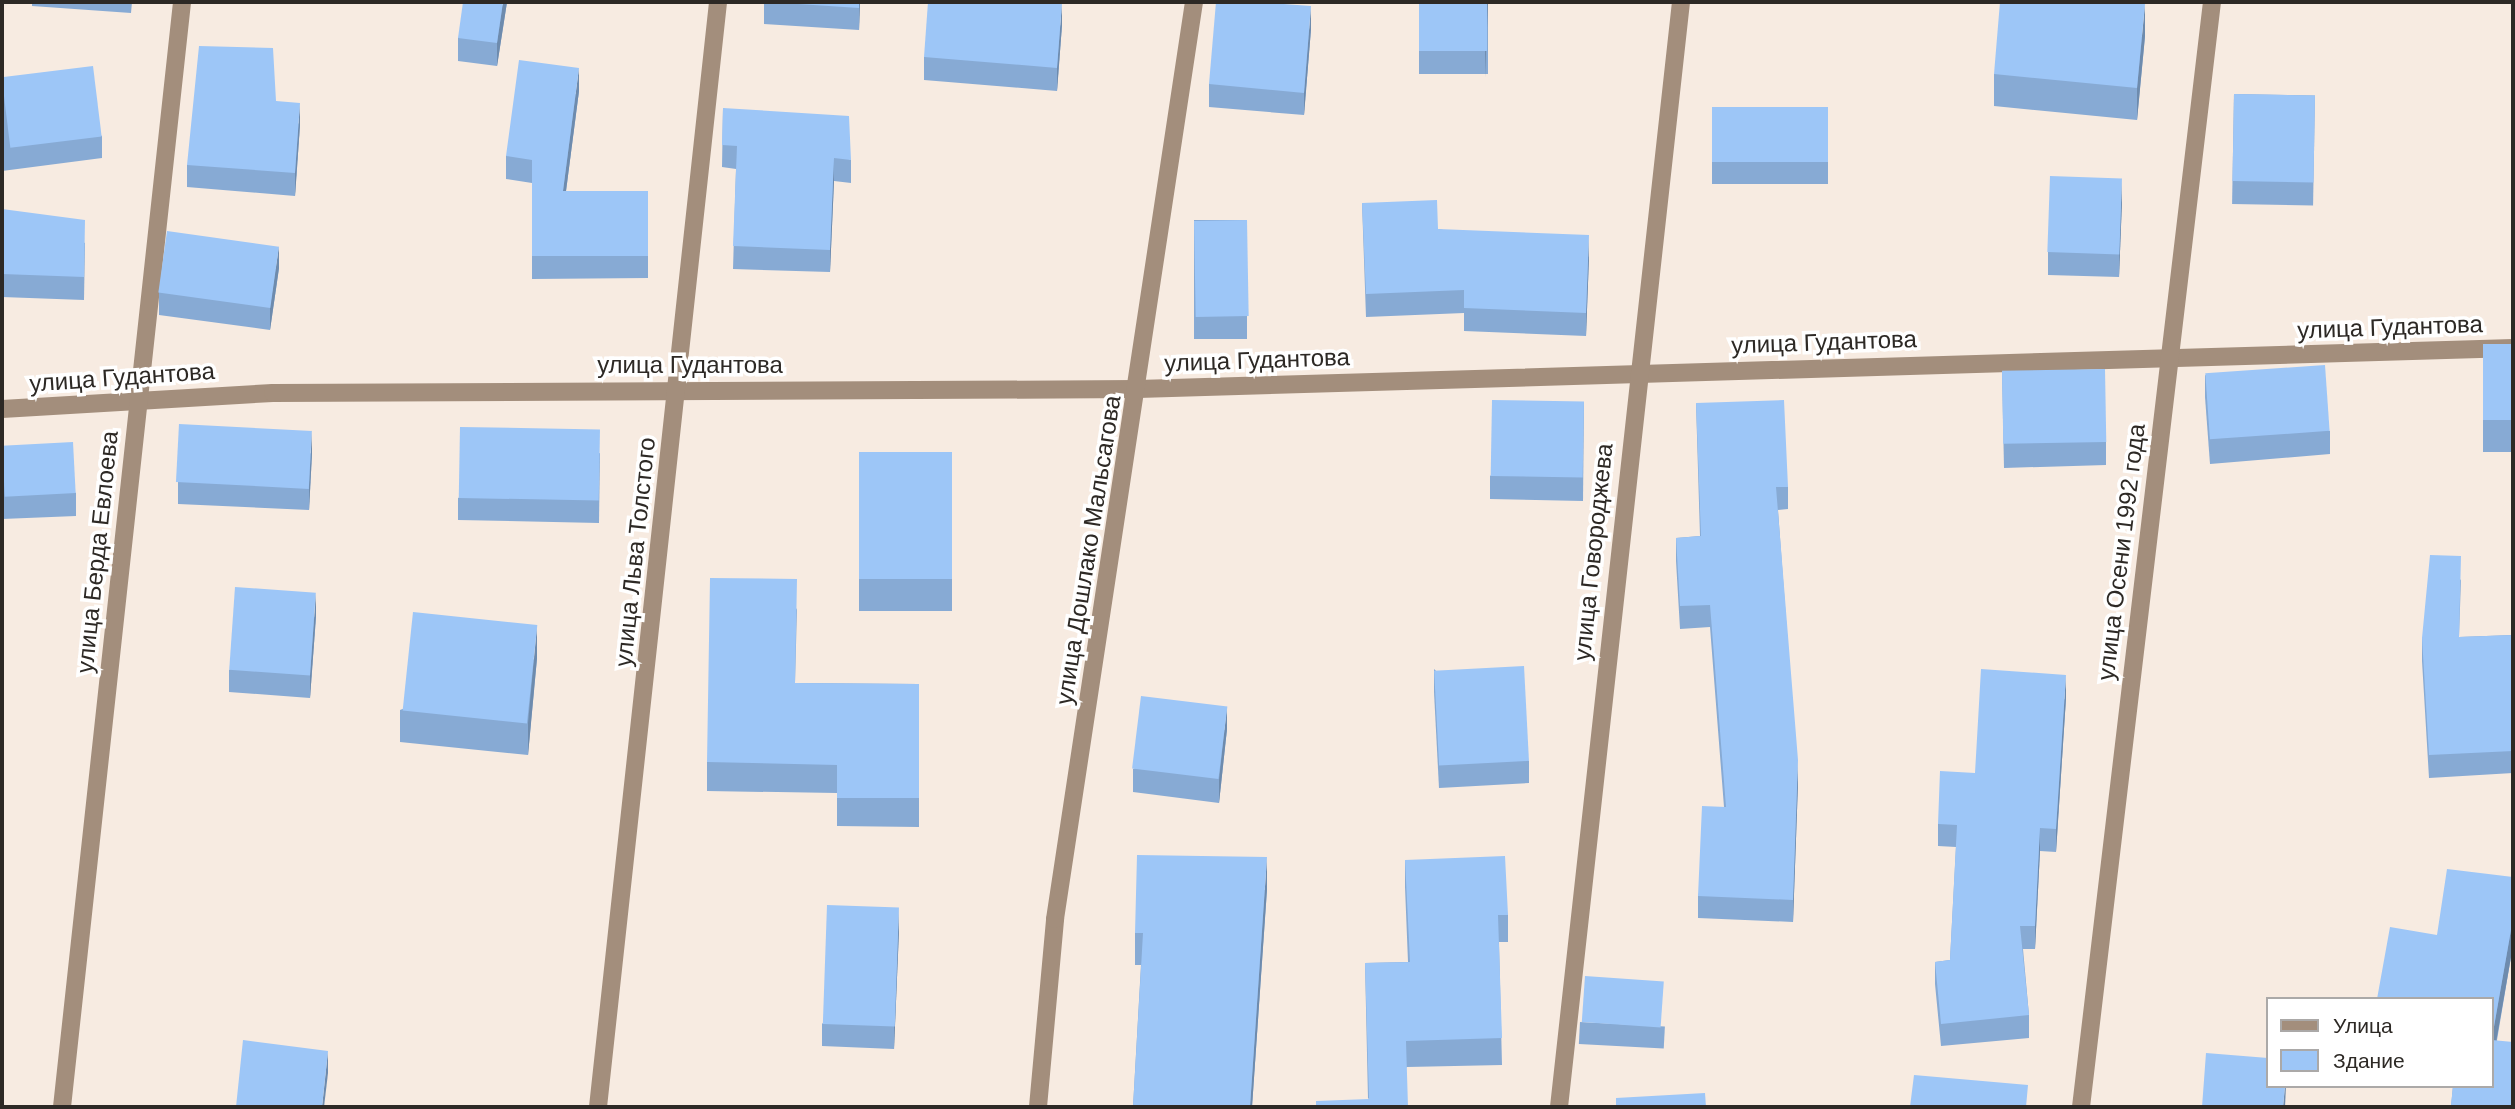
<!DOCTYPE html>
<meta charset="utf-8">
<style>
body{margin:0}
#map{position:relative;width:2515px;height:1109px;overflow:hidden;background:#f7ebe1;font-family:Helvetica,sans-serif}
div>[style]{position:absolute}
.minor>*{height:18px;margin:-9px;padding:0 9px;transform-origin:9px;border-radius:9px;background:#a38e7c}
.wall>*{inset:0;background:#87aad4;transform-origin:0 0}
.shaded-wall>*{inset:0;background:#6e8bad}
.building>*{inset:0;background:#9dc6f7;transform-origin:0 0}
span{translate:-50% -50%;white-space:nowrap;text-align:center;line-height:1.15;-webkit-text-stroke:7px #fff;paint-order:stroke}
.street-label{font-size:24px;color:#2d2925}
.frame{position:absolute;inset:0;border:4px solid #2d2925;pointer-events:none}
.legend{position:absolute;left:2266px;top:997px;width:228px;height:91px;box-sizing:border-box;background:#fff;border:2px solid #aba9a8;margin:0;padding:9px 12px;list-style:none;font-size:21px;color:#2d2925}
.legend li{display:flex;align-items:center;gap:14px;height:35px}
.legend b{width:35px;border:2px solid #aba9a8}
</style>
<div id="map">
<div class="minor">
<div style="left:2px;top:409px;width:271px;rotate:-3.4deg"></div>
<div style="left:273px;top:393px;width:865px;rotate:-0.26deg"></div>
<div style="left:1138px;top:389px;width:1376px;rotate:-1.71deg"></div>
<div style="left:62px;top:1107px;width:1111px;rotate:-83.8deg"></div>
<div style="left:598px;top:1107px;width:1111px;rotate:-83.8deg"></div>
<div style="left:1038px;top:1107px;width:189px;rotate:-84.8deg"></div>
<div style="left:1055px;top:919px;width:927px;rotate:-81.38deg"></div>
<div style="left:1559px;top:1107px;width:1112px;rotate:-83.7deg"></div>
<div style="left:2081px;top:1107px;width:1113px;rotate:-83.24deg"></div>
</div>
<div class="wall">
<div style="clip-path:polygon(32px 2px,132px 2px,131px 13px,32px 6px)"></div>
<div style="clip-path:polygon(507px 2px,497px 66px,458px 61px,458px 38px)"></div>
<div style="clip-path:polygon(764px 2px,860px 2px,859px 30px,764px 24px)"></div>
<div style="left:1419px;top:2px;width:69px;height:72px"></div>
<div style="clip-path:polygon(1062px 25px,1057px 91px,924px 80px,924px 57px)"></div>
<div style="clip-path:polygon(1311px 29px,1304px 115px,1209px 107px,1209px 84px)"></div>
<div style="clip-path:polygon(2145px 36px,2137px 120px,1994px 106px,1994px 74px)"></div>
<div style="clip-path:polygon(2px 78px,102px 136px,102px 158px,2px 171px)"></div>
<div style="clip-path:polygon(579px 91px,566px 191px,648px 191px,648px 278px,532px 279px,532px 183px,506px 179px,506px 156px)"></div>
<div style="left:2234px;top:94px;width:81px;height:110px;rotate:1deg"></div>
<div style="clip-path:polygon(276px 101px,300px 125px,295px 196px,187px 187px,187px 165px)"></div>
<div style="left:1712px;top:107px;width:116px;height:77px"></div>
<div style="clip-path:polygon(723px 108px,851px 160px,851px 183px,834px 181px,830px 272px,733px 269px,736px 169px,722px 167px)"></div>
<div style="clip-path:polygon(2122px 201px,2119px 277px,2048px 275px,2048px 252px)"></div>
<div style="clip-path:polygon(1362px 203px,1438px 229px,1589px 257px,1586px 336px,1464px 331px,1464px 313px,1366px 317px)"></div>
<div style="clip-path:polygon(2px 209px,85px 243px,84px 300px,2px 297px)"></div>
<div style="left:1247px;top:220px;width:119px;height:53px;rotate:90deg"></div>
<div style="clip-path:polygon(279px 268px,270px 330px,159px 315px,159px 292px)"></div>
<div style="left:2483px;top:344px;width:30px;height:108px"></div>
<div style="clip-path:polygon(2002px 372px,2106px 442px,2106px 465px,2004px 468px)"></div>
<div style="clip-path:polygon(2205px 375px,2330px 431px,2330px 454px,2210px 464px,2205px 397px)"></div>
<div style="clip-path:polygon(1584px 402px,1583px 501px,1490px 499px,1490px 476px)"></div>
<div style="clip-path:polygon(1696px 403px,1788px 487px,1788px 509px,1778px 510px,1798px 783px,1793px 922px,1698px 918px,1698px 896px,1724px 807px,1710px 627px,1680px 629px,1676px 561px,1676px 538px,1700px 536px)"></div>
<div style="clip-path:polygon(2px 445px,76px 493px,76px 516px,2px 519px)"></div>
<div style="left:859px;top:452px;width:93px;height:159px"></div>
<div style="clip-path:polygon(312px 453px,309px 510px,178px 504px,178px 482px)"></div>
<div style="clip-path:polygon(600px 453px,599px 523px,458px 520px,458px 498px)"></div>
<div style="clip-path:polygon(2461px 579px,2459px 637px,2513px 635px,2513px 773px,2429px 778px,2422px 661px,2422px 638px)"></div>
<div style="clip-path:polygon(797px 608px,795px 683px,919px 684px,919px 827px,837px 826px,837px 793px,707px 791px,707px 762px)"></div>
<div style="clip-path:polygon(316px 616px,310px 698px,229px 692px,229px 670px)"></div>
<div style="clip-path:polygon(537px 658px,528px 755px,400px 742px,400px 710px)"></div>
<div style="clip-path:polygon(1434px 669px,1529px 761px,1529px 783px,1439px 788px,1434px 692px)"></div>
<div style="clip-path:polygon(2066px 698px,2056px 852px,2040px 851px,2035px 949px,2023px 949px,2029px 1015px,2029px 1038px,1941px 1046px,1935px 984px,1935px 962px,1950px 960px,1956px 847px,1938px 846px,1938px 824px,1975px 773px)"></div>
<div style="clip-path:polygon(1227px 729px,1219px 803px,1133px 792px,1133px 769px)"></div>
<div style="clip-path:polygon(1405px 860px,1508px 915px,1508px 942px,1499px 942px,1502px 1065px,1407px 1067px,1368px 1099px,1365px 963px,1408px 962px,1405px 887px)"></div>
<div style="clip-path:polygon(2513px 877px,2513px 957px,2511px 957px,2497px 1040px,2513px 1107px,2451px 1107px,2453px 1086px,2492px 999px,2437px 935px)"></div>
<div style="clip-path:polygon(1267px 889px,1252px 1107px,1133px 1107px,1141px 965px,1135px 965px,1135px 933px)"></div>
<div style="clip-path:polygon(899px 930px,894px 1049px,822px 1046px,822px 1024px)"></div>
<div style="left:1580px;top:1022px;width:85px;height:22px;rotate:3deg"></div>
</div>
<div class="shaded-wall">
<div style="clip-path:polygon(503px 2px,507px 2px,497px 66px,497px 43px)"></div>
<div style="clip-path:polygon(859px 2px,860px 2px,859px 30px)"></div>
<div style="clip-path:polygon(1487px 2px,1488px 2px,1485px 77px,1485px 54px)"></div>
<div style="clip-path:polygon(1062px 3px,1062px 25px,1057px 91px,1057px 68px)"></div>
<div style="clip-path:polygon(2145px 4px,2145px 36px,2137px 120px,2137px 88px)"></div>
<div style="clip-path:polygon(1311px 6px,1311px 29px,1304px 115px,1304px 93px)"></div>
<div style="clip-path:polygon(579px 68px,579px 91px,563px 214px,563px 191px)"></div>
<div style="clip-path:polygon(300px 103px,300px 125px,295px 196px,295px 173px)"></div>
<div style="clip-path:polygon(834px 158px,834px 181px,830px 272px,830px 250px)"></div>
<div style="clip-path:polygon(2122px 178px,2122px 201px,2119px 277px,2119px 255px)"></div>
<div style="clip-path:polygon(1589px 235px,1589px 257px,1586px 336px,1586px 313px)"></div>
<div style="clip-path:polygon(279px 246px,279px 268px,270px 330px,270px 307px)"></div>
<div style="clip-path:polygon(312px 430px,312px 453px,309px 510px,309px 488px)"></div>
<div style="clip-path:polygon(316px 593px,316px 616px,310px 698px,310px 675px)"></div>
<div style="clip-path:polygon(537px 626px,537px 658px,528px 755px,528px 723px)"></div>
<div style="clip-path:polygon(2066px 675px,2066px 698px,2056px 852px,2056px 829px)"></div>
<div style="clip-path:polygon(1227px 706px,1227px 729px,1219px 803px,1219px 780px)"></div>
<div style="clip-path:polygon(1798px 760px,1798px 783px,1793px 922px,1793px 900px)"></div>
<div style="clip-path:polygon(2040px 828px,2040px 851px,2035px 949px,2035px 926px)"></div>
<div style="clip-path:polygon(1267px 857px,1267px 889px,1252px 1107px,1250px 1107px)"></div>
<div style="clip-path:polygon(899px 908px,899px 930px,894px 1049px,894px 1027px)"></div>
<div style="clip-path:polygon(2511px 930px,2511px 957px,2492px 1065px,2492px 1038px)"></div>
<div style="clip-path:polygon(328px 1051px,328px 1073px,324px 1107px,322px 1107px)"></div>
<div style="clip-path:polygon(2285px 1086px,2286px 1086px,2285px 1107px,2283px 1107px)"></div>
</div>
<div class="building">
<div style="clip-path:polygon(463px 2px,503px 2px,497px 43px,458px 38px)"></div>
<div style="clip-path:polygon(768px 2px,859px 2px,859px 8px)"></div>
<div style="clip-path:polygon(928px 2px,1062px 3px,1057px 68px,924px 57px)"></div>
<div style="clip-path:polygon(1216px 2px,1254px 2px,1311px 6px,1304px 93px,1209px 84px)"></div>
<div style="left:1419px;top:2px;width:68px;height:49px"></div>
<div style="clip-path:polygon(2000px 2px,2126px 2px,2145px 4px,2137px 88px,1994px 74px)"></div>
<div style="clip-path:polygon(199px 46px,273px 48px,276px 101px,300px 103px,295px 173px,187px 165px)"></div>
<div style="clip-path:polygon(519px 60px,579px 68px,563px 191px,648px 191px,648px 256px,532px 256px,532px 160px,506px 156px)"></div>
<div style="left:93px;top:66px;width:71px;height:92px;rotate:83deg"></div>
<div style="left:2234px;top:94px;width:81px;height:87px;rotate:1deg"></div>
<div style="left:1712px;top:107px;width:116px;height:55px"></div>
<div style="clip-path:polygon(723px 108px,849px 116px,851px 160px,834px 158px,830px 250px,733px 246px,737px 146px,722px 145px)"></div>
<div style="left:2050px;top:176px;width:72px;height:76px;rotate:2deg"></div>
<div style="clip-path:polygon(1437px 200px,1438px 229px,1589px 235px,1586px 313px,1464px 308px,1464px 290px,1366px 294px,1362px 203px)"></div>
<div style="clip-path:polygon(2px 209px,85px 220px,84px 277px,2px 274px)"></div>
<div style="left:1247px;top:220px;width:96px;height:53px;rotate:89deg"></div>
<div style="left:167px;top:231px;width:113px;height:62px;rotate:8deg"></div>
<div style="left:2483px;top:344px;width:30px;height:76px"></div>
<div style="left:2325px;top:365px;width:66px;height:120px;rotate:86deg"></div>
<div style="left:2105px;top:369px;width:73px;height:103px;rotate:89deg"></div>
<div style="left:1492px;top:400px;width:92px;height:76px;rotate:1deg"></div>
<div style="clip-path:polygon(1784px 400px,1788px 487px,1776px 487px,1798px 760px,1793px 900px,1698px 896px,1702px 806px,1726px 807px,1710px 605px,1680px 606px,1676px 538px,1701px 536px,1696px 403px)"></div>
<div style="left:179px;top:424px;width:133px;height:58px;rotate:3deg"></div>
<div style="left:460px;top:427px;width:140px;height:71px;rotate:1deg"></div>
<div style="left:73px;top:442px;width:51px;height:71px;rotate:87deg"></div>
<div style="left:859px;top:452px;width:93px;height:127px"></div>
<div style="clip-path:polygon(2430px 555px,2461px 556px,2459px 637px,2513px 635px,2513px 751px,2429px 755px,2422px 638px)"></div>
<div style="clip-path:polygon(710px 578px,797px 579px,795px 683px,919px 684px,919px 798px,837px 798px,837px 765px,707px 762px)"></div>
<div style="left:235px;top:587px;width:81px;height:83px;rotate:4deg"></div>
<div style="left:413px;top:612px;width:125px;height:99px;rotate:6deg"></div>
<div style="left:1524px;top:666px;width:95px;height:90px;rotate:87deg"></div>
<div style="clip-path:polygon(1981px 669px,2066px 675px,2056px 829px,2040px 828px,2035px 926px,2020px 926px,2029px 1015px,1941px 1024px,1935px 962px,1950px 960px,1957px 825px,1938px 824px,1940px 771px,1975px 773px)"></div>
<div style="left:1141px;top:696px;width:87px;height:73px;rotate:7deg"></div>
<div style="clip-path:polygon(1137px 855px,1267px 857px,1250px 1107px,1133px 1107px,1143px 933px,1135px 933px)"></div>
<div style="clip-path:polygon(1505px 856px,1508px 915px,1498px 915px,1502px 1038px,1406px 1041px,1408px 1107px,1316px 1107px,1316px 1101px,1369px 1099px,1365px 963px,1410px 962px,1405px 860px)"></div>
<div style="clip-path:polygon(2447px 869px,2513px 877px,2513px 930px,2511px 930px,2492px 1038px,2492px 999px,2377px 999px,2390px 927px,2437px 935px)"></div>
<div style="left:827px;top:905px;width:72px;height:119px;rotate:2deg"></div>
<div style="left:1585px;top:976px;width:79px;height:46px;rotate:4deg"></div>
<div style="clip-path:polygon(243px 1040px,328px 1051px,322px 1107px,236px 1107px)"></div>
<div style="clip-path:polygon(2492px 1040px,2513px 1042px,2513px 1107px,2478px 1107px,2451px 1105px,2453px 1086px,2492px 1086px)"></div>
<div style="clip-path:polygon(2206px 1053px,2268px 1058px,2268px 1086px,2285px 1086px,2283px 1107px,2202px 1107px)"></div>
<div style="clip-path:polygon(1914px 1075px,2028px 1085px,2026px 1107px,1910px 1107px)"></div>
<div style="clip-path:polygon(1705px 1093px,1706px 1107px,1616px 1107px,1616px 1098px)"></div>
</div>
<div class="street-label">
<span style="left:2390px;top:327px;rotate:-2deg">улица Гудантова</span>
<span style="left:1824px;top:342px;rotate:-2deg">улица Гудантова</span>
<span style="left:1257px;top:360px;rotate:-2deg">улица Гудантова</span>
<span style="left:690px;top:365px">улица Гудантова</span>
<span style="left:122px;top:377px;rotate:-4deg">улица Гудантова</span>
<span style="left:1088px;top:550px;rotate:-81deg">улица Дошлако Мальсагова</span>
<span style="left:97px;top:552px;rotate:-84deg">улица Берда Евлоева</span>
<span style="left:635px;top:552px;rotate:-84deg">улица Льва Толстого</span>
<span style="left:1593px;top:552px;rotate:-84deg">улица Говороджева</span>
<span style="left:2121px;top:552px;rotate:-83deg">улица Осени 1992 года</span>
</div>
<div class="frame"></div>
<ul class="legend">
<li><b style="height:9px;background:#a38e7c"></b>Улица</li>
<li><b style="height:19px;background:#9dc6f7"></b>Здание</li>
</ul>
</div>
